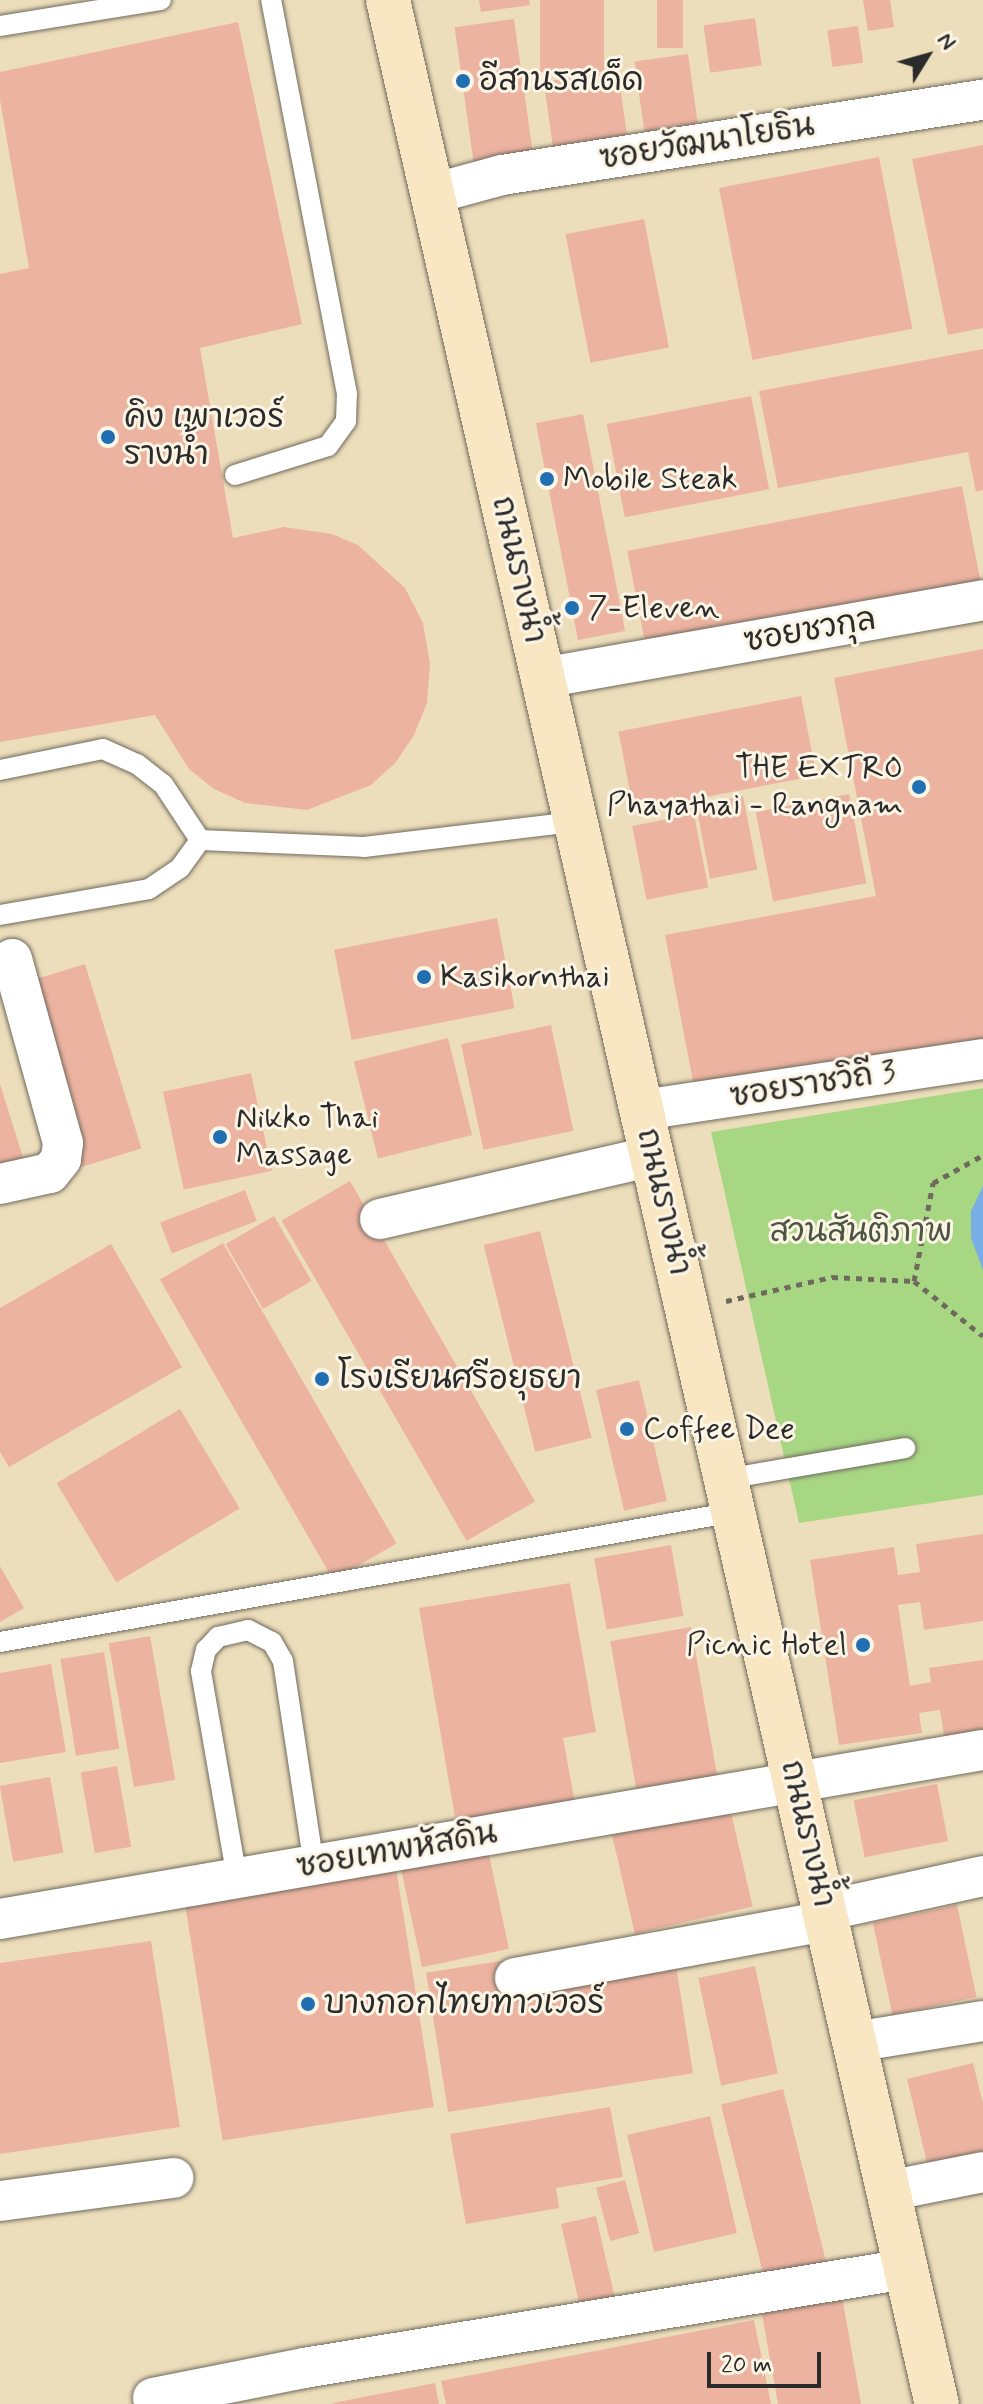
<!DOCTYPE html>
<meta charset="utf-8">
<style>
body{margin:0}
#map{position:relative;width:983px;height:2404px;overflow:hidden;background:#eddebb;font-family:Mynerve,"Playpen Sans Thai",sans-serif}
div>[style]{position:absolute}
.green>*{inset:0;background:#a8d784}
.water>*{inset:0;background:#78ade5}
.building>*{inset:0;background:#edb3a1;transform-origin:0 0}
.path>*{height:5px;margin-top:-2.5px;transform-origin:0;background:repeating-linear-gradient(90deg,#6f6a5d 0 6px,transparent 0 12px)}
.roads{filter:drop-shadow(0 0 2px #6f6a5d) drop-shadow(0 0 2px #6f6a5d)}
.lane>*{height:20px;margin:-10px;padding:0 10px;transform-origin:10px;border-radius:10px;background:#fff}
.street>*{height:40px;margin:-20px;padding:0 20px;transform-origin:20px;border-radius:20px;background:#fff}
.secondary>*{height:44px;margin:-22px;padding:0 22px;transform-origin:22px;border-radius:22px;background:#f9e7c3}
.dots>*{width:22px;height:22px;translate:-50% -50%;box-sizing:border-box;border:4px solid #fcf5e5;border-radius:50%}
span{translate:-50% -50%;white-space:nowrap;text-align:center;line-height:1.15;-webkit-text-stroke:6px #fcf5e5;paint-order:stroke}
.poi-label{font-size:32px;color:#2b2b2b}
.left{translate:0 -50%;text-align:left}
.right{translate:-100% -50%;text-align:right}
.street-label{font-size:32px;color:#2b2b2b}
.park-label{font-size:32px;color:#4a5641}
.north{position:absolute;left:887px;top:16px;width:80px;height:80px;-webkit-text-stroke:6px #fcf5e5;paint-order:stroke;rotate:53deg;font-size:22px;font-weight:700;line-height:32px;text-align:center;color:#2b2b2b}
.north::after{content:'';display:block;margin:auto;width:28px;height:36px;background:#2b2b2b;clip-path:polygon(50% 0,100% 100%,50% 72%,0 100%)}
.scale{position:absolute;left:707px;top:2352px;width:114px;height:36px;box-sizing:border-box;border:4px solid #2b2b2b;border-top:0;padding-left:10px;font-size:24px;line-height:28px;white-space:nowrap;color:#2b2b2b;-webkit-text-stroke:6px #fcf5e5;paint-order:stroke}
</style>
<div id="map">
<div class="green">
<div style="clip-path:polygon(983px 1088px,983px 1495px,799px 1523px,711px 1132px)"></div>
</div>
<div class="water">
<div style="clip-path:polygon(983px 1186px,983px 1270px,971px 1238px,971px 1211px)"></div>
</div>
<div class="building">
<div style="clip-path:polygon(479px 0,529px 0,530px 5px,481px 12px)"></div>
<div style="left:540px;top:0;width:64px;height:72px"></div>
<div style="left:657px;top:0;width:26px;height:48px"></div>
<div style="clip-path:polygon(863px 0,890px 0,894px 27px,868px 31px)"></div>
<div style="left:755px;top:18px;width:48px;height:52px;rotate:82deg"></div>
<div style="left:514px;top:19px;width:140px;height:60px;rotate:82deg"></div>
<div style="clip-path:polygon(238px 22px,302px 324px,200px 348px,233px 538px,284px 527px,332px 534px,358px 545px,405px 588px,423px 623px,430px 664px,427px 703px,414px 735px,396px 762px,371px 785px,307px 810px,245px 803px,214px 789px,189px 769px,155px 715px,0 742px,0 274px,29px 268px,0 100px,0 72px)"></div>
<div style="left:858px;top:26px;width:37px;height:31px;rotate:82deg"></div>
<div style="left:688px;top:54px;width:78px;height:54px;rotate:82deg"></div>
<div style="left:618px;top:71px;width:81px;height:75px;rotate:82deg"></div>
<div style="clip-path:polygon(983px 145px,983px 328px,948px 335px,912px 159px)"></div>
<div style="left:879px;top:157px;width:175px;height:163px;rotate:79deg"></div>
<div style="left:644px;top:219px;width:131px;height:80px;rotate:79deg"></div>
<div style="clip-path:polygon(983px 349px,983px 490px,976px 492px,968px 452px,778px 488px,759px 391px)"></div>
<div style="left:751px;top:396px;width:95px;height:147px;rotate:79deg"></div>
<div style="left:583px;top:414px;width:221px;height:48px;rotate:79deg"></div>
<div style="left:962px;top:486px;width:102px;height:341px;rotate:79deg"></div>
<div style="clip-path:polygon(983px 649px,983px 1043px,696px 1097px,665px 935px,876px 896px,834px 678px)"></div>
<div style="left:801px;top:696px;width:81px;height:186px;rotate:79deg"></div>
<div style="left:849px;top:794px;width:91px;height:95px;rotate:79deg"></div>
<div style="left:743px;top:796px;width:75px;height:48px;rotate:79deg"></div>
<div style="left:694px;top:814px;width:75px;height:63px;rotate:79deg"></div>
<div style="left:497px;top:918px;width:92px;height:166px;rotate:79deg"></div>
<div style="left:85px;top:964px;width:193px;height:62px;rotate:73deg"></div>
<div style="left:551px;top:1025px;width:108px;height:92px;rotate:78deg"></div>
<div style="left:448px;top:1038px;width:100px;height:97px;rotate:76deg"></div>
<div style="left:251px;top:1073px;width:100px;height:90px;rotate:78deg"></div>
<div style="clip-path:polygon(0 1084px,27px 1170px,0 1178px)"></div>
<div style="left:350px;top:1181px;width:370px;height:79px;rotate:60deg"></div>
<div style="left:245px;top:1190px;width:33px;height:91px;rotate:69deg"></div>
<div style="left:274px;top:1216px;width:75px;height:56px;rotate:60deg"></div>
<div style="left:540px;top:1231px;width:213px;height:58px;rotate:76deg"></div>
<div style="left:223px;top:1243px;width:347px;height:73px;rotate:60deg"></div>
<div style="clip-path:polygon(111px 1244px,182px 1367px,9px 1467px,0 1452px,0 1308px)"></div>
<div style="left:639px;top:1380px;width:124px;height:44px;rotate:77deg"></div>
<div style="left:180px;top:1409px;width:116px;height:144px;rotate:59deg"></div>
<div style="clip-path:polygon(983px 1534px,983px 1621px,924px 1630px,920px 1602px,898px 1605px,910px 1686px,931px 1682px,929px 1668px,983px 1660px,983px 1736px,945px 1742px,940px 1710px,919px 1713px,922px 1733px,839px 1745px,810px 1560px,894px 1547px,898px 1575px,920px 1572px,916px 1544px)"></div>
<div style="left:671px;top:1545px;width:72px;height:78px;rotate:80deg"></div>
<div style="clip-path:polygon(0 1566px,24px 1608px,0 1622px)"></div>
<div style="clip-path:polygon(570px 1583px,596px 1732px,563px 1738px,575px 1803px,456px 1823px,419px 1608px)"></div>
<div style="left:691px;top:1627px;width:153px;height:82px;rotate:80deg"></div>
<div style="left:150px;top:1636px;width:146px;height:42px;rotate:80deg"></div>
<div style="left:104px;top:1652px;width:98px;height:44px;rotate:81deg"></div>
<div style="clip-path:polygon(51px 1664px,66px 1752px,0 1763px,0 1673px)"></div>
<div style="left:117px;top:1766px;width:82px;height:37px;rotate:80deg"></div>
<div style="left:50px;top:1777px;width:77px;height:51px;rotate:80deg"></div>
<div style="left:937px;top:1784px;width:58px;height:85px;rotate:79deg"></div>
<div style="left:730px;top:1808px;width:101px;height:121px;rotate:77deg"></div>
<div style="left:488px;top:1850px;width:101px;height:89px;rotate:78deg"></div>
<div style="left:396px;top:1868px;width:242px;height:214px;rotate:81deg"></div>
<div style="left:957px;top:1905px;width:94px;height:86px;rotate:78deg"></div>
<div style="left:671px;top:1934px;width:141px;height:248px;rotate:81deg"></div>
<div style="clip-path:polygon(151px 1941px,180px 2127px,0 2154px,0 1963px)"></div>
<div style="left:755px;top:1966px;width:110px;height:58px;rotate:78deg"></div>
<div style="clip-path:polygon(973px 2063px,983px 2103px,983px 2162px,930px 2175px,907px 2079px)"></div>
<div style="left:783px;top:2089px;width:184px;height:64px;rotate:76deg"></div>
<div style="clip-path:polygon(610px 2107px,623px 2177px,556px 2188px,559px 2208px,466px 2224px,450px 2134px)"></div>
<div style="left:710px;top:2116px;width:120px;height:85px;rotate:77deg"></div>
<div style="left:625px;top:2180px;width:55px;height:30px;rotate:75deg"></div>
<div style="left:596px;top:2216px;width:95px;height:36px;rotate:77deg"></div>
<div style="clip-path:polygon(842px 2296px,861px 2404px,778px 2404px,761px 2309px)"></div>
<div style="clip-path:polygon(754px 2320px,771px 2404px,446px 2404px,441px 2381px)"></div>
<div style="clip-path:polygon(435px 2383px,439px 2404px,333px 2404px,333px 2403px)"></div>
</div>
<div class="path">
<div style="left:914px;top:1281px;width:100px;rotate:-79deg"></div>
<div style="left:933px;top:1183px;width:57px;rotate:-29.2deg"></div>
<div style="left:726px;top:1301px;width:109px;rotate:-12.8deg"></div>
<div style="left:832px;top:1277px;width:82px;rotate:2.8deg"></div>
<div style="left:914px;top:1281px;width:88px;rotate:38.6deg"></div>
</div>
<div class="roads">
<div class="lane">
<div style="left:0;top:26px;width:163px;rotate:-9.2deg"></div>
<div style="left:235px;top:475px;width:97px;rotate:-17.3deg"></div>
<div style="left:328px;top:446px;width:31px;rotate:-54deg"></div>
<div style="left:346px;top:421px;width:27px;rotate:-88deg"></div>
<div style="left:347px;top:394px;width:401px;rotate:-100.9deg"></div>
<div style="left:0;top:770px;width:105px;rotate:-11.5deg"></div>
<div style="left:103px;top:749px;width:37px;rotate:24deg"></div>
<div style="left:137px;top:764px;width:33px;rotate:38deg"></div>
<div style="left:163px;top:784px;width:67px;rotate:56.5deg"></div>
<div style="left:200px;top:840px;width:164px;rotate:2.4deg"></div>
<div style="left:364px;top:847px;width:212px;rotate:-6.8deg"></div>
<div style="left:0;top:915px;width:151px;rotate:-9.9deg"></div>
<div style="left:149px;top:889px;width:37px;rotate:-34deg"></div>
<div style="left:180px;top:868px;width:34px;rotate:-54deg"></div>
<div style="left:726px;top:1479px;width:182px;rotate:-9.8deg"></div>
<div style="left:0;top:1642px;width:745px;rotate:-10.04deg"></div>
<div style="left:237px;top:1878px;width:210px;rotate:-99.9deg"></div>
<div style="left:201px;top:1671px;width:22px;rotate:-77deg"></div>
<div style="left:206px;top:1650px;width:18px;rotate:-47deg"></div>
<div style="left:218px;top:1637px;width:31px;rotate:-13deg"></div>
<div style="left:248px;top:1630px;width:27px;rotate:27deg"></div>
<div style="left:272px;top:1642px;width:22px;rotate:60deg"></div>
<div style="left:283px;top:1661px;width:206px;rotate:81.4deg"></div>
</div>
<div class="street">
<div style="left:432px;top:194px;width:73px;rotate:-15.2deg"></div>
<div style="left:502px;top:175px;width:487px;rotate:-8.9deg"></div>
<div style="left:542px;top:678px;width:448px;rotate:-10deg"></div>
<div style="left:642px;top:1110px;width:345px;rotate:-8.5deg"></div>
<div style="left:0;top:1184px;width:51px;rotate:-12.4deg"></div>
<div style="left:50px;top:1173px;width:18px;rotate:-52deg"></div>
<div style="left:61px;top:1159px;width:16px;rotate:-83deg"></div>
<div style="left:63px;top:1143px;width:191px;rotate:-105.5deg"></div>
<div style="left:380px;top:1219px;width:279px;rotate:-13deg"></div>
<div style="left:824px;top:1911px;width:163px;rotate:-12.4deg"></div>
<div style="left:0;top:1919px;width:997px;rotate:-9.76deg"></div>
<div style="left:515px;top:1978px;width:316px;rotate:-10.4deg"></div>
<div style="left:854px;top:2042px;width:131px;rotate:-9.2deg"></div>
<div style="left:888px;top:2191px;width:97px;rotate:-11.3deg"></div>
<div style="left:0;top:2201px;width:175px;rotate:-7.6deg"></div>
<div style="left:153px;top:2398px;width:154px;rotate:-11.2deg"></div>
<div style="left:304px;top:2368px;width:610px;rotate:-9.34deg"></div>
</div>
<div class="secondary">
<div style="left:388px;top:0;width:2466px;rotate:77.14deg"></div>
</div>
</div>
<div class="dots">
<div style="left:463px;top:81px;background:#1f6fb2"></div>
<div style="left:108px;top:437px;background:#1f6fb2"></div>
<div style="left:547px;top:479px;background:#1f6fb2"></div>
<div style="left:572px;top:608px;background:#1f6fb2"></div>
<div style="left:919px;top:787px;background:#1f6fb2"></div>
<div style="left:424px;top:977px;background:#1f6fb2"></div>
<div style="left:220px;top:1137px;background:#1f6fb2"></div>
<div style="left:322px;top:1379px;background:#1f6fb2"></div>
<div style="left:627px;top:1429px;background:#1f6fb2"></div>
<div style="left:863px;top:1645px;background:#1f6fb2"></div>
<div style="left:308px;top:2004px;background:#1f6fb2"></div>
</div>
<div class="poi-label">
<span class="left" style="left:479px;top:81px">อีสานรสเด็ด</span>
<span class="left" style="left:124px;top:437px">คิง เพาเวอร์<br>รางน้ำ</span>
<span class="left" style="left:563px;top:479px">Mobile Steak</span>
<span class="left" style="left:588px;top:608px">7-Eleven</span>
<span class="right" style="left:903px;top:787px">THE EXTRO<br>Phayathai - Rangnam</span>
<span class="left" style="left:440px;top:977px">Kasikornthai</span>
<span class="left" style="left:236px;top:1137px">Nikko Thai<br>Massage</span>
<span class="left" style="left:338px;top:1379px">โรงเรียนศรีอยุธยา</span>
<span class="left" style="left:643px;top:1429px">Coffee Dee</span>
<span class="right" style="left:847px;top:1645px">Picnic Hotel</span>
<span class="left" style="left:324px;top:2004px">บางกอกไทยทาวเวอร์</span>
</div>
<div class="street-label">
<span style="left:707px;top:143px;rotate:-9deg">ซอยวัฒนาโยธิน</span>
<span style="left:518px;top:570px;rotate:77deg">ถนนรางน้ำ</span>
<span style="left:810px;top:631px;rotate:-10deg">ซอยชวกุล</span>
<span style="left:813px;top:1085px;rotate:-9deg">ซอยราชวิถี 3</span>
<span style="left:663px;top:1202px;rotate:77deg">ถนนรางน้ำ</span>
<span style="left:807px;top:1834px;rotate:77deg">ถนนรางน้ำ</span>
<span style="left:397px;top:1851px;rotate:-10deg">ซอยเทพหัสดิน</span>
</div>
<div class="park-label">
<span style="left:861px;top:1232px">สวนสันติภาพ</span>
</div>
<div class="north">N</div>
<div class="scale">20 m</div>
</div>
